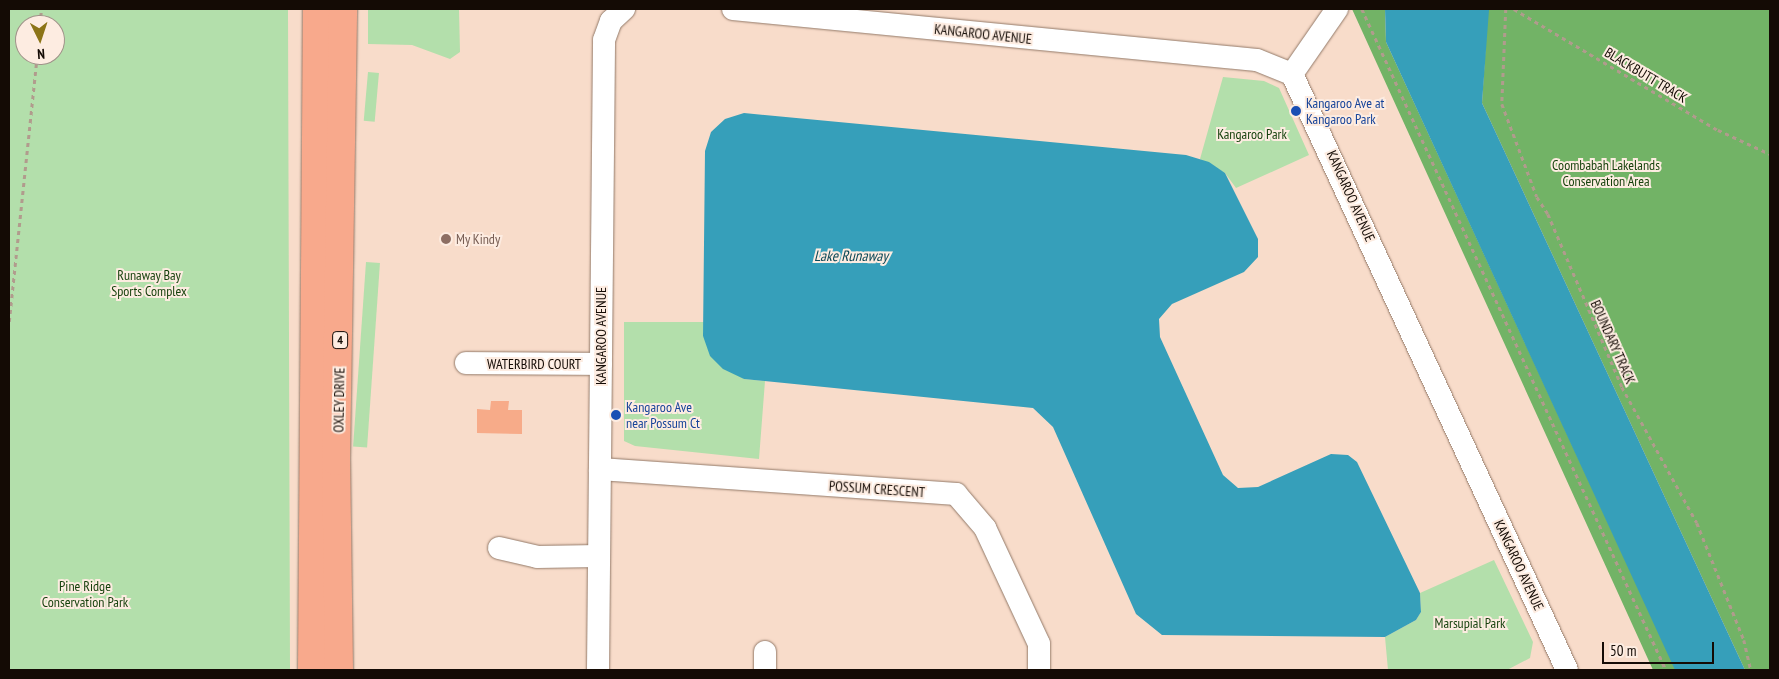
<!DOCTYPE html>
<style>
body{margin:0}
#map{position:relative;width:1779px;height:679px;overflow:hidden;background:#f8dcca;font-family:"PT Sans Narrow",sans-serif}
div>[style]{position:absolute}
.green>*{inset:0;background:#b3dfab;transform-origin:0 0}
.forest>*{inset:0;background:#72b366}
.water>*{inset:0;background:#369fba}
.building>*{inset:0;background:#f7ab89}
.path>*{height:2.5px;margin-top:-1.25px;transform-origin:0;background:repeating-linear-gradient(90deg,#b19b8d 0 4px,transparent 0 8px)}
.roads{filter:drop-shadow(0 0 1px #937a69) drop-shadow(0 0 1px #937a69)}
.minor>*{height:22px;margin:-11px;padding:0 11px;transform-origin:11px;border-radius:11px;background:#fff}
.major>*{height:28px;margin:-14px;padding:0 14px;transform-origin:14px;border-radius:14px;background:#f8a98c}
.dots>*{width:14px;height:14px;translate:-50% -50%;box-sizing:border-box;border:2px solid #fdece1;border-radius:50%}
span{translate:-50% -50%;white-space:nowrap;text-align:center;line-height:1.15;-webkit-text-stroke:4px #fdece1;paint-order:stroke}
.shield-label span{padding:1px 4px;background:#fdece1;border:1px solid;border-radius:4px;-webkit-text-stroke-width:0}
.shield-label{font-size:12px;color:#140b05;font-weight:700}
.street-label{font-size:14px;color:#140b05}
.transit-label{font-size:14px;color:#164399}
.left{translate:0 -50%;text-align:left}
.park-label{font-size:14px;color:#133f0a}
.education-label{font-size:14px;color:#785e54}
.water-label{font-size:15px;color:#0d4958;font-style:italic}
.frame{position:absolute;inset:0;border:10px solid #140b05;pointer-events:none}
.north{position:absolute;left:15px;top:15px;width:50px;height:50px;box-sizing:border-box;background:#fdece1;border:1px solid #a09289;border-radius:50%;rotate:176deg;font-size:14px;font-weight:700;line-height:20px;text-align:center;color:#140b05}
.north::after{content:'';display:block;margin:auto;width:18px;height:22px;background:#8c7417;clip-path:polygon(50% 0,100% 100%,50% 72%,0 100%)}
.scale{position:absolute;left:1602px;top:642px;width:112px;height:22px;box-sizing:border-box;border:2px solid #140b05;border-top:0;padding-left:6px;font-size:15px;line-height:18px;white-space:nowrap;color:#140b05;-webkit-text-stroke:4px #fdece1;paint-order:stroke}
</style>
<div id="map">
<div class="green">
<div style="clip-path:polygon(evenodd,9px 9px,288px 9px,290px 670px,9px 670px,9px 9px,25px 25px,55px 25px,55px 55px,25px 55px,25px 25px)"></div>
<div style="clip-path:polygon(368px 9px,459px 9px,460px 52px,450px 59px,412px 45px,368px 44px)"></div>
<div style="left:368px;top:72px;width:11px;height:49px;rotate:5deg"></div>
<div style="clip-path:polygon(1223px 77px,1264px 81px,1279px 88px,1309px 155px,1236px 188px,1225px 173px,1200px 159px)"></div>
<div style="left:366px;top:262px;width:14px;height:185px;rotate:4deg"></div>
<div style="clip-path:polygon(624px 322px,704px 322px,703px 336px,744px 379px,765px 381px,759px 459px,635px 446px,624px 441px)"></div>
<div style="clip-path:polygon(1494px 560px,1533px 642px,1530px 658px,1507px 670px,1388px 670px,1385px 637px,1416px 620px,1421px 612px,1420px 593px)"></div>
</div>
<div class="forest">
<div style="clip-path:polygon(1352px 9px,1385px 9px,1386px 42px,1676px 670px,1653px 670px)"></div>
<div style="clip-path:polygon(1488px 9px,1770px 9px,1770px 670px,1745px 670px,1482px 103px)"></div>
</div>
<div class="water">
<div style="clip-path:polygon(1385px 9px,1489px 10px,1482px 103px,1745px 670px,1675px 670px,1386px 42px)"></div>
<div style="clip-path:polygon(744px 113px,1186px 155px,1209px 162px,1225px 173px,1258px 239px,1258px 257px,1244px 272px,1172px 304px,1159px 319px,1160px 337px,1223px 475px,1238px 488px,1258px 487px,1331px 454px,1348px 455px,1357px 462px,1420px 593px,1421px 612px,1416px 620px,1385px 637px,1162px 635px,1136px 614px,1053px 427px,1033px 408px,744px 379px,723px 369px,710px 356px,703px 336px,705px 151px,711px 132px,725px 119px)"></div>
</div>
<div class="building">
<div style="clip-path:polygon(491px 401px,509px 401px,508px 410px,522px 410px,522px 434px,477px 433px,477px 409px,490px 410px)"></div>
</div>
<div class="path">
<div style="left:1362px;top:9px;width:728px;rotate:65.3deg"></div>
<div style="left:1506px;top:9px;width:95px;rotate:92.4deg"></div>
<div style="left:1502px;top:104px;width:99px;rotate:69.4deg"></div>
<div style="left:1537px;top:197px;width:20px;rotate:57deg"></div>
<div style="left:1548px;top:214px;width:188px;rotate:66.8deg"></div>
<div style="left:1622px;top:387px;width:155px;rotate:61.1deg"></div>
<div style="left:1697px;top:523px;width:126px;rotate:68.1deg"></div>
<div style="left:1744px;top:640px;width:31px;rotate:77deg"></div>
<div style="left:1514px;top:9px;width:237px;rotate:30.7deg"></div>
<div style="left:1718px;top:130px;width:57px;rotate:24.8deg"></div>
<div style="left:40px;top:25px;width:16px;rotate:-86deg"></div>
<div style="left:9px;top:322px;width:268px;rotate:-84deg"></div>
</div>
<div class="roads">
<div class="minor">
<div style="left:733px;top:9px;width:526px;rotate:5.56deg"></div>
<div style="left:1257px;top:60px;width:38px;rotate:22deg"></div>
<div style="left:1292px;top:74px;width:656px;rotate:65.23deg"></div>
<div style="left:1292px;top:74px;width:79px;rotate:-55.3deg"></div>
<div style="left:466px;top:363px;width:135px;rotate:0.4deg"></div>
<div style="left:600px;top:469px;width:357px;rotate:4deg"></div>
<div style="left:956px;top:494px;width:45px;rotate:49.5deg"></div>
<div style="left:985px;top:528px;width:128px;rotate:65deg"></div>
<div style="left:1039px;top:644px;width:26px;rotate:90deg"></div>
<div style="left:499px;top:548px;width:39px;rotate:13deg"></div>
<div style="left:537px;top:557px;width:62px;rotate:-0.9deg"></div>
<div style="left:598px;top:670px;width:630px;rotate:-89.45deg"></div>
<div style="left:604px;top:40px;width:20px;rotate:-70deg"></div>
<div style="left:611px;top:21px;width:18px;rotate:-43deg"></div>
<div style="left:765px;top:670px;width:18px;rotate:-90deg"></div>
</div>
<div class="major">
<div style="left:312px;top:670px;width:661px;rotate:-89.57deg"></div>
<div style="left:339px;top:670px;width:209px;rotate:-90.8deg"></div>
<div style="left:336px;top:461px;width:452px;rotate:-89.1deg"></div>
</div>
</div>
<div class="dots">
<div style="left:1296px;top:111px;background:#1a4fb4"></div>
<div style="left:446px;top:239px;background:#8d6e63"></div>
<div style="left:616px;top:415px;background:#1a4fb4"></div>
</div>
<div class="shield-label">
<span style="left:340px;top:340px">4</span>
</div>
<div class="street-label">
<span style="left:983px;top:34px;rotate:6deg">KANGAROO AVENUE</span>
<span style="left:1646px;top:75px;rotate:31deg">BLACKBUTT TRACK</span>
<span style="left:1351px;top:196px;rotate:66deg">KANGAROO AVENUE</span>
<span style="left:601px;top:336px;rotate:-90deg">KANGAROO AVENUE</span>
<span style="left:1613px;top:342px;rotate:66deg">BOUNDARY TRACK</span>
<span style="left:534px;top:364px">WATERBIRD COURT</span>
<span style="left:339px;top:400px;rotate:-89deg">OXLEY DRIVE</span>
<span style="left:877px;top:489px;rotate:4deg">POSSUM CRESCENT</span>
<span style="left:1519px;top:565px;rotate:65deg">KANGAROO AVENUE</span>
</div>
<div class="transit-label">
<span class="left" style="left:1306px;top:111px">Kangaroo Ave at<br>Kangaroo Park</span>
<span class="left" style="left:626px;top:415px">Kangaroo Ave<br>near Possum Ct</span>
</div>
<div class="park-label">
<span style="left:1252px;top:134px">Kangaroo Park</span>
<span style="left:1606px;top:173px">Coombabah Lakelands<br>Conservation Area</span>
<span style="left:149px;top:283px">Runaway Bay<br>Sports Complex</span>
<span style="left:85px;top:594px">Pine Ridge<br>Conservation Park</span>
<span style="left:1470px;top:623px">Marsupial Park</span>
</div>
<div class="education-label">
<span class="left" style="left:456px;top:239px">My Kindy</span>
</div>
<div class="water-label">
<span style="left:851px;top:256px">Lake Runaway</span>
</div>
<div class="frame"></div>
<div class="north">N</div>
<div class="scale">50 m</div>
</div>
